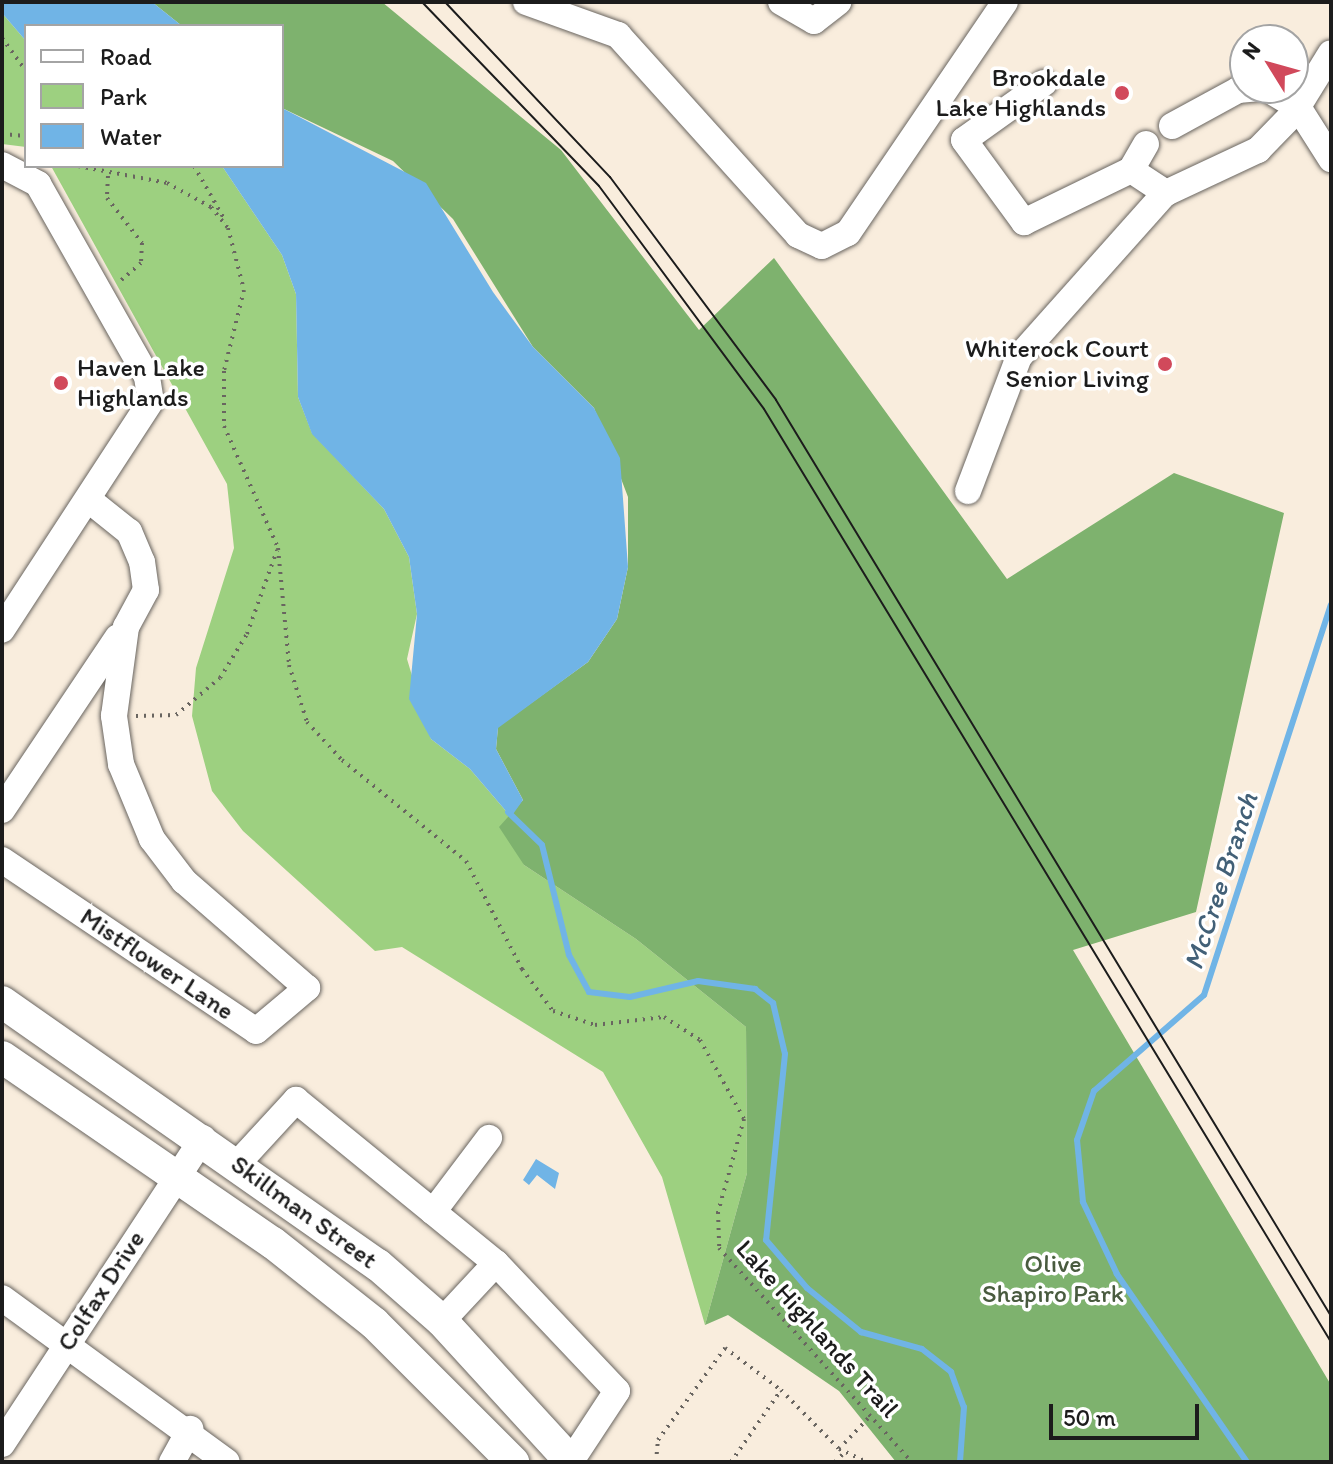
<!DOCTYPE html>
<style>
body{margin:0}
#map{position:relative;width:1333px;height:1464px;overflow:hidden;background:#f9eddd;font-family:Itim,sans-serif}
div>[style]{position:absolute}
.green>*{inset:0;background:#9dd080}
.forest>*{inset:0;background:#7eb26e}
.water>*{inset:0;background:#70b4e6}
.stream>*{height:6px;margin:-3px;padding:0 3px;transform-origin:3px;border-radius:3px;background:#70b4e6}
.path>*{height:4px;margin-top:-2px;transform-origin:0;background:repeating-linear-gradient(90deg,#696560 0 2px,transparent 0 8px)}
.roads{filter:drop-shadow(0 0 2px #696560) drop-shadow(0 0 2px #696560)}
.minor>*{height:26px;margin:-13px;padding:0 13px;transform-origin:13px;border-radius:13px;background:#fff}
.major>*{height:32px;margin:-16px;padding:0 16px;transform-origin:16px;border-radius:16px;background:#fff}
.tram>*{height:2px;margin:-1px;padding:0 1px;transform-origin:1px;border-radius:1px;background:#1c1c1c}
.dots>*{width:22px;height:22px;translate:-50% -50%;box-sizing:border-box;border:4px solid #fff;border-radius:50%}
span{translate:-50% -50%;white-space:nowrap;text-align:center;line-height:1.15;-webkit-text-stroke:7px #fff;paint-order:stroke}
.poi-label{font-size:26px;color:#1c1c1c}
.right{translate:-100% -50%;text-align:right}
.left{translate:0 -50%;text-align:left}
.street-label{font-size:26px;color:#1c1c1c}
.park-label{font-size:26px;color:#495b3f}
.water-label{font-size:28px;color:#426077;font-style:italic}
.frame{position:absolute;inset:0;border:4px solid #1c1c1c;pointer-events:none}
.legend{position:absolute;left:24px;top:24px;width:260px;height:144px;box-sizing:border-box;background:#fff;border:2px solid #a4a4a4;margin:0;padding:10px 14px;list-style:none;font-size:24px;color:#1c1c1c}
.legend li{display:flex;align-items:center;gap:16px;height:40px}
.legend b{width:40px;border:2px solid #a4a4a4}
.north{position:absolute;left:1229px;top:24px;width:80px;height:80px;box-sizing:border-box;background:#fff;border:2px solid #a4a4a4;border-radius:50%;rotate:307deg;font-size:22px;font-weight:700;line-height:32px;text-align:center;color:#1c1c1c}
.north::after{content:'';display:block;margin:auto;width:28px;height:36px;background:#d1495b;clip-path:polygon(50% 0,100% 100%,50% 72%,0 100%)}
.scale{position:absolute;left:1049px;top:1404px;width:150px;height:36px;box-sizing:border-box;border:4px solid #1c1c1c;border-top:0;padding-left:10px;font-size:24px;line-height:28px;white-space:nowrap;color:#1c1c1c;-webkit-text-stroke:6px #fff;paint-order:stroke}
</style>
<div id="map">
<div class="green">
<div style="clip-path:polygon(2px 13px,26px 41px,26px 147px,2px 144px)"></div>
<div style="clip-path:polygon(51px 166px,222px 166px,282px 255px,296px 294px,298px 397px,312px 433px,384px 509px,409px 557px,417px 614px,407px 659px,431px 739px,470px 769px,511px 817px,524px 865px,636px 939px,746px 1027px,747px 1173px,705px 1325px,662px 1177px,603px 1072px,402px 947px,375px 951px,243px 831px,212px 791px,192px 716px,196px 668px,234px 548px,227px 484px)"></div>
</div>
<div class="forest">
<div style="clip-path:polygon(152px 2px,382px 2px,561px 150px,699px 330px,774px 258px,1007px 579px,1174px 473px,1284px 513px,1196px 912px,1073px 950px,1331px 1385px,1331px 1462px,896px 1462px,839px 1391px,728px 1315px,705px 1325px,747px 1173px,746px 1027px,636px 939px,524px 865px,499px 827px,523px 800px,496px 749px,498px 727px,588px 662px,617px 619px,628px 567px,628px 497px,594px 408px,533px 347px,453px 219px,393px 161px,282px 108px,282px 26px,182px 26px)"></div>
</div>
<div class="water">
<div style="clip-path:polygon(2px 2px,152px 2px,182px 26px,26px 26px,26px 41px,2px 13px)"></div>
<div style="clip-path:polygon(282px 108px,426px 183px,493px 292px,533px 347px,594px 408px,620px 458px,628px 567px,617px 619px,588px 662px,498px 728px,496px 749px,523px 800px,511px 817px,470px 769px,431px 739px,409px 699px,417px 614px,409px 557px,384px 509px,312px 434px,298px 397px,296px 294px,282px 255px,222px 166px,282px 166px)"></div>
<div style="clip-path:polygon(536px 1159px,559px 1173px,555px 1189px,537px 1175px,529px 1185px,523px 1180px)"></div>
</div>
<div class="stream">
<div style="left:508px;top:812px;width:47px;rotate:44.1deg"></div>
<div style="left:542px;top:845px;width:113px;rotate:76.2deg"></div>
<div style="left:569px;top:955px;width:42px;rotate:61.6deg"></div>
<div style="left:589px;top:992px;width:41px;rotate:7deg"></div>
<div style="left:630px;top:997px;width:70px;rotate:-13.2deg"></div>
<div style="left:698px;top:981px;width:58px;rotate:8deg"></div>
<div style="left:755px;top:989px;width:23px;rotate:38deg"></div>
<div style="left:773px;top:1003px;width:52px;rotate:76.8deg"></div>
<div style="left:785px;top:1054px;width:187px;rotate:95.8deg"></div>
<div style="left:766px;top:1240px;width:63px;rotate:49.5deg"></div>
<div style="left:807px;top:1288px;width:70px;rotate:39.2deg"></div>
<div style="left:861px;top:1332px;width:63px;rotate:15.6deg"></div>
<div style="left:922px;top:1349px;width:37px;rotate:38deg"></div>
<div style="left:951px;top:1372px;width:37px;rotate:70deg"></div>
<div style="left:964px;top:1407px;width:55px;rotate:94.2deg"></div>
<div style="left:1247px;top:1462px;width:229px;rotate:-124.7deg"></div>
<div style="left:1117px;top:1274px;width:80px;rotate:-115.3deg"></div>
<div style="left:1083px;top:1202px;width:62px;rotate:-95.5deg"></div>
<div style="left:1077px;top:1140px;width:52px;rotate:-70.9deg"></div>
<div style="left:1094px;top:1091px;width:146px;rotate:-41.1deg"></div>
<div style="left:1204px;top:995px;width:410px;rotate:-72deg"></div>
</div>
<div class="path">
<div style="left:2px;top:38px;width:41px;rotate:54deg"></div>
<div style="left:2px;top:134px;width:24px;rotate:5deg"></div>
<div style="left:78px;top:166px;width:91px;rotate:10.8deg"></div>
<div style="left:167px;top:183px;width:50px;rotate:28.6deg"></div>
<div style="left:211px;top:207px;width:27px;rotate:51deg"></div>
<div style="left:228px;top:228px;width:64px;rotate:75.5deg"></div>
<div style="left:244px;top:290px;width:83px;rotate:103.9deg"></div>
<div style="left:224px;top:371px;width:55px;rotate:90deg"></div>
<div style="left:224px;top:426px;width:133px;rotate:66.1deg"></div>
<div style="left:278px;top:548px;width:118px;rotate:84.6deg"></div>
<div style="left:289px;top:665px;width:60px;rotate:72.5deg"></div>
<div style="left:307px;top:722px;width:52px;rotate:47.4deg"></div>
<div style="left:342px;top:760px;width:160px;rotate:39.2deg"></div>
<div style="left:466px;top:861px;width:122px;rotate:62.6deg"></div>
<div style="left:522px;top:969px;width:52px;rotate:53.6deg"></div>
<div style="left:553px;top:1011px;width:44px;rotate:18.4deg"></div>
<div style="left:595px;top:1025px;width:69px;rotate:-6.6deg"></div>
<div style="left:664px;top:1017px;width:43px;rotate:32.6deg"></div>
<div style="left:700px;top:1040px;width:90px;rotate:60.9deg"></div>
<div style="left:744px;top:1119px;width:97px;rotate:105.6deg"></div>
<div style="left:718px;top:1212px;width:36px;rotate:88deg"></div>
<div style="left:719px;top:1248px;width:288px;rotate:48deg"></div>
<div style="left:194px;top:166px;width:64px;rotate:60.3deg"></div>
<div style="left:108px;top:176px;width:22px;rotate:93deg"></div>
<div style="left:107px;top:198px;width:57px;rotate:52.1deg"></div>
<div style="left:142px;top:243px;width:20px;rotate:93deg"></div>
<div style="left:141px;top:263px;width:29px;rotate:139deg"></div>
<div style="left:136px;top:716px;width:40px;rotate:-1.4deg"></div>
<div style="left:176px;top:715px;width:57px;rotate:-40.1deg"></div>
<div style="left:220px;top:678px;width:52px;rotate:-58.5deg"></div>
<div style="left:247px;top:634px;width:89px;rotate:-70.3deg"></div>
<div style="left:839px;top:1449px;width:47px;rotate:-46.7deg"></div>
<div style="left:656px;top:1462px;width:22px;rotate:-85deg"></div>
<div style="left:658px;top:1440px;width:114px;rotate:-53.9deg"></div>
<div style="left:725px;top:1348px;width:70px;rotate:36.9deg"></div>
<div style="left:781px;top:1390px;width:83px;rotate:45.5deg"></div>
<div style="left:839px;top:1449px;width:31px;rotate:25deg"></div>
<div style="left:731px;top:1462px;width:88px;rotate:-55.2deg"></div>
<div style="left:835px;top:1462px;width:14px;rotate:-45deg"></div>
</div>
<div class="roads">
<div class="minor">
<div style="left:526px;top:2px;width:98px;rotate:19.7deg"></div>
<div style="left:618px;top:35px;width:269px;rotate:48deg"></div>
<div style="left:798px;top:235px;width:26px;rotate:25deg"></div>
<div style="left:822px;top:246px;width:29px;rotate:-27deg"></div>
<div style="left:848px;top:233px;width:279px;rotate:-55.8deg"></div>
<div style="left:781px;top:2px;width:38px;rotate:30deg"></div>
<div style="left:814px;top:21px;width:31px;rotate:-38deg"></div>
<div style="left:1044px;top:83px;width:98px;rotate:144.5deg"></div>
<div style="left:964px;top:140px;width:102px;rotate:53.8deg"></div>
<div style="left:1024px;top:222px;width:119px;rotate:-25.9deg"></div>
<div style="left:1131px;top:170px;width:42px;rotate:33.3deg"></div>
<div style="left:1166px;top:193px;width:102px;rotate:-25.1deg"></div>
<div style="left:1258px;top:150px;width:52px;rotate:-45.8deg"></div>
<div style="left:1294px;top:113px;width:70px;rotate:-58.3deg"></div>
<div style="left:1266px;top:88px;width:37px;rotate:31deg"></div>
<div style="left:1298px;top:107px;width:62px;rotate:57.6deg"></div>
<div style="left:1172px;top:126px;width:75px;rotate:-28.6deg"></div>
<div style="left:1238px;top:90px;width:22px;rotate:-5deg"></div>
<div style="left:2px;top:165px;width:41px;rotate:27.8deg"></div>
<div style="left:38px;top:184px;width:222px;rotate:60.5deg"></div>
<div style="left:147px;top:377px;width:24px;rotate:81deg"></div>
<div style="left:151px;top:401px;width:273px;rotate:123.1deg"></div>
<div style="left:1131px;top:170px;width:30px;rotate:-60deg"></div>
<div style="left:968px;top:491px;width:143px;rotate:-69.2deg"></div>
<div style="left:1019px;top:357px;width:220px;rotate:-48.3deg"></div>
<div style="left:2px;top:810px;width:208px;rotate:-56.2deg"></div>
<div style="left:2px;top:860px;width:306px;rotate:33.9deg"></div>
<div style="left:256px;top:1031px;width:67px;rotate:-40.1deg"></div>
<div style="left:307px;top:988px;width:163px;rotate:-139deg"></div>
<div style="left:184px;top:881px;width:53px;rotate:-127.3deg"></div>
<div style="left:152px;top:839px;width:81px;rotate:-112.5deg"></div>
<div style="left:121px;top:764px;width:49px;rotate:-98.3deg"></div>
<div style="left:114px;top:716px;width:90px;rotate:-82.3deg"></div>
<div style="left:126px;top:627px;width:42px;rotate:-61.6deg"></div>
<div style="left:146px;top:590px;width:28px;rotate:-98deg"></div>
<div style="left:142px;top:562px;width:33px;rotate:-113deg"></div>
<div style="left:129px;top:532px;width:51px;rotate:-141.3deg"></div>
<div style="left:238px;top:1163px;width:86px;rotate:-47.4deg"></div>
<div style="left:296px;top:1100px;width:258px;rotate:39.2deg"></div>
<div style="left:496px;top:1263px;width:176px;rotate:46.6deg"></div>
<div style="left:617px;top:1391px;width:84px;rotate:123.3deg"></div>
<div style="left:433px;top:1212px;width:93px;rotate:-52.9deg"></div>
<div style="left:2px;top:1298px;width:278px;rotate:36.1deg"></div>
<div style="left:442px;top:1321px;width:79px;rotate:-47deg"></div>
<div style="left:2px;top:1444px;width:366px;rotate:-56.7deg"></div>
<div style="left:172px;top:1462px;width:38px;rotate:-61deg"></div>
</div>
<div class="major">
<div style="left:2px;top:1002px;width:459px;rotate:35deg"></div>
<div style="left:378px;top:1265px;width:85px;rotate:41.2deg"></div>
<div style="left:442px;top:1321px;width:191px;rotate:47.5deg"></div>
<div style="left:2px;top:1057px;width:329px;rotate:34.5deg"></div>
<div style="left:273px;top:1243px;width:129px;rotate:38.4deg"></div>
<div style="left:374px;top:1323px;width:197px;rotate:45deg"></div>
</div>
</div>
<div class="tram">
<div style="left:422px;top:2px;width:255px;rotate:46.1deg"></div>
<div style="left:599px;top:186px;width:277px;rotate:53.5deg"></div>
<div style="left:764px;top:409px;width:1092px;rotate:58.71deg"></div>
<div style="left:445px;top:2px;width:241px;rotate:46.7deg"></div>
<div style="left:610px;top:177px;width:278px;rotate:53.3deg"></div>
<div style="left:776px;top:400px;width:1071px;rotate:58.79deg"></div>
</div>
<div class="dots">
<div style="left:1122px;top:93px;background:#d1495b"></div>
<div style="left:1165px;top:364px;background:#d1495b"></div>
<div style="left:61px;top:383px;background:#d1495b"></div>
</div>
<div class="poi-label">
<span class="right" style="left:1106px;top:93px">Brookdale<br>Lake Highlands</span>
<span class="right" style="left:1149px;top:364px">Whiterock Court<br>Senior Living</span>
<span class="left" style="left:77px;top:383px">Haven Lake<br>Highlands</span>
</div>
<div class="street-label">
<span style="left:157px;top:964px;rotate:34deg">Mistflower Lane</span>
<span style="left:304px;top:1212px;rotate:36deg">Skillman Street</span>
<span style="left:101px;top:1291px;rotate:-57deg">Colfax Drive</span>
<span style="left:817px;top:1329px;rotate:48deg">Lake Highlands Trail</span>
</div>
<div class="park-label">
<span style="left:1053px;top:1279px">Olive<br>Shapiro Park</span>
</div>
<div class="water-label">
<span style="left:1220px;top:881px;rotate:-72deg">McCree Branch</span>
</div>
<div class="frame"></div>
<ul class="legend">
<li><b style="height:10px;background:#fff"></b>Road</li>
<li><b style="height:22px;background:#9dd080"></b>Park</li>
<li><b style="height:22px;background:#70b4e6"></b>Water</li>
</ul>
<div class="north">N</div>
<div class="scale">50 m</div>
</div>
